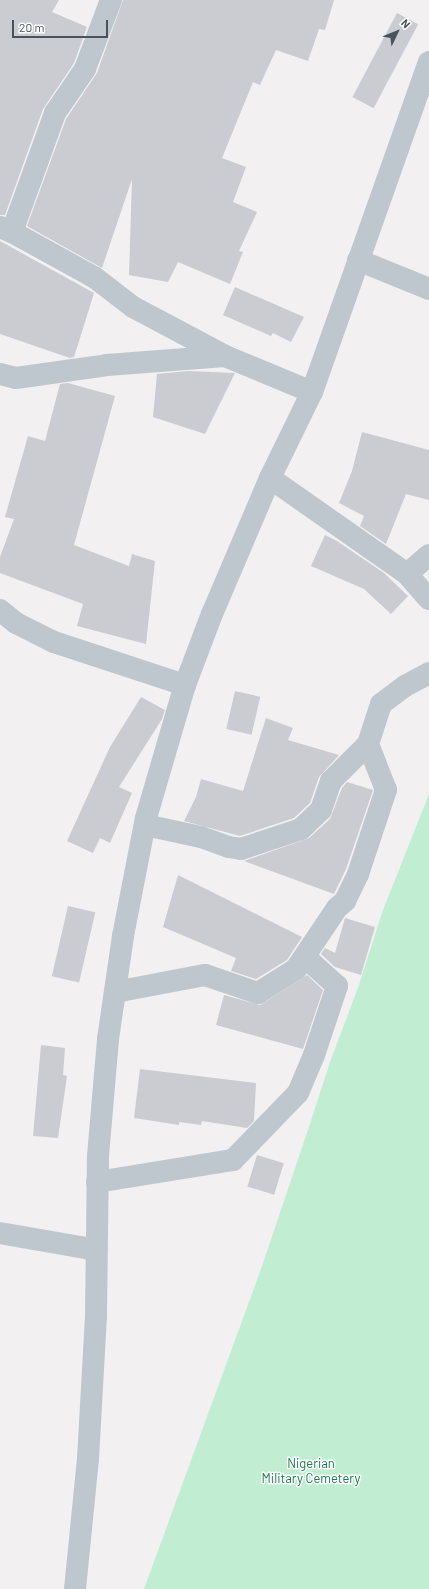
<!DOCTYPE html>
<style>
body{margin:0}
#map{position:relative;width:429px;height:1589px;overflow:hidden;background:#f2f0f0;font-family:Barlow,sans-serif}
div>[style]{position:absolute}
.green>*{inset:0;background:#c1edd2}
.building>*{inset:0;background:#caccd2;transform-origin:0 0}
.minor>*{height:22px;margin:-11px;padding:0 11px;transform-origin:11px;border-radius:11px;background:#bfc7ce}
span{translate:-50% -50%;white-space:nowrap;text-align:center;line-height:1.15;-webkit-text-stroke:3px #fff;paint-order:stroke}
.park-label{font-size:13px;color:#1c7c4c}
.north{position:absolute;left:377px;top:12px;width:40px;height:40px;-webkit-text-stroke:3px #fff;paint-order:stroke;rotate:47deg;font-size:11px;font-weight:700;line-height:16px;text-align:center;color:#49535d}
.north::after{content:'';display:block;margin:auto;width:14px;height:18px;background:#49535d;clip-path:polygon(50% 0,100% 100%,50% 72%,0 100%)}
.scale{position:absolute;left:12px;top:20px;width:96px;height:18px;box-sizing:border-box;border:2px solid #49535d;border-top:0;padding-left:5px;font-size:12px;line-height:14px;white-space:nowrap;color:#49535d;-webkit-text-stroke:3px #fff;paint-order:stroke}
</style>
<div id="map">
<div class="green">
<div style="clip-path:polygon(429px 794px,429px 1589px,144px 1589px,261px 1269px,310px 1124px,330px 1062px,359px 985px,383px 910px)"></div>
</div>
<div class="building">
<div style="clip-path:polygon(0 0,59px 0,52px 12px,87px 27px,74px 63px,43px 109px,5px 215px,0 215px)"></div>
<div style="clip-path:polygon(123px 0,334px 0,325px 30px,319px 29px,308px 61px,276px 50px,260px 85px,253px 82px,222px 158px,246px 167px,233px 202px,257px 212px,239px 251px,243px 252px,230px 284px,178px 262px,168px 282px,129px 275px,132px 179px,102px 268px,27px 226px,66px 119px,97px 73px)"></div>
<div style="left:397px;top:13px;width:24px;height:95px;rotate:28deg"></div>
<div style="clip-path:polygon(0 241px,94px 293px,74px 357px,70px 358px,0 334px)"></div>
<div style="clip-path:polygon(235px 287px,304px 317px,291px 342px,273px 333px,271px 336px,223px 315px)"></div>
<div style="clip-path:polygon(188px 371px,235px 373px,205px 434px,153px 417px,157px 374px)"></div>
<div style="clip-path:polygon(68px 383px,115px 396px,74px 545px,129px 566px,132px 554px,155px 561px,146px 644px,77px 626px,83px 604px,0 573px,0 557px,14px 519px,5px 517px,28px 436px,45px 441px,60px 384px)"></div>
<div style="clip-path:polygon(362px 432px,429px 450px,429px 500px,406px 494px,386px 544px,360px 526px,364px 516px,339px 503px,352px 471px)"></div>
<div style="clip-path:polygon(325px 535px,337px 541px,384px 573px,408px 596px,391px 614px,364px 589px,311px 566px)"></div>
<div style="left:235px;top:691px;width:26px;height:39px;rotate:13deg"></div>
<div style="clip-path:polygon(141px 697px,165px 710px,162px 719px,119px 787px,132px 793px,110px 843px,100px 838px,93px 853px,67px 841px,110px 747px)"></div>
<div style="clip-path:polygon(266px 718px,293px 728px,288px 740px,339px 755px,319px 777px,310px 803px,294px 818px,240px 836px,184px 821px,196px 797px,201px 779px,243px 791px)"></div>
<div style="clip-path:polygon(347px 782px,373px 790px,346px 869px,334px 894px,244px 861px,309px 838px,330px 819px,342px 788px)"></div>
<div style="clip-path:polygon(178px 875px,302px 937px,287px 960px,256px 979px,231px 971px,236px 958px,163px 927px)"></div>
<div style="left:68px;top:906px;width:28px;height:72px;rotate:13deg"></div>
<div style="clip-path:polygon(345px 918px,375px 927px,361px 975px,335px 967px,321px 954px,325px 948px,335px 953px)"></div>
<div style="clip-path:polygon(307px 975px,323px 990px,303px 1049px,216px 1025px,224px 995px,260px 1005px)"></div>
<div style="clip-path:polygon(41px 1045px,65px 1048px,63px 1075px,67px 1076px,58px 1138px,33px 1136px)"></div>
<div style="clip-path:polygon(140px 1069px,256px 1083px,254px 1121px,247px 1128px,202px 1121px,201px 1125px,179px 1122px,179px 1125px,134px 1118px)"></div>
<div style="left:257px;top:1155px;width:28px;height:33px;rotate:17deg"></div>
</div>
<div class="minor">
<div style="left:0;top:227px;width:13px;rotate:23deg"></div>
<div style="left:12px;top:232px;width:94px;rotate:28.8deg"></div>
<div style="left:94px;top:277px;width:49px;rotate:37.6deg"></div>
<div style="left:133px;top:307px;width:104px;rotate:28deg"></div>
<div style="left:225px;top:356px;width:94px;rotate:22.5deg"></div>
<div style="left:12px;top:232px;width:127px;rotate:-70.1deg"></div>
<div style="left:55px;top:113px;width:53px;rotate:-55.7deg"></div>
<div style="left:85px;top:69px;width:74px;rotate:-69.4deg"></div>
<div style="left:358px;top:260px;width:77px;rotate:22.2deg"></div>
<div style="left:0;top:374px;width:16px;rotate:14deg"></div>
<div style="left:16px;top:378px;width:92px;rotate:-8.1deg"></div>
<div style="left:107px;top:365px;width:118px;rotate:-4.4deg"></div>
<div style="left:270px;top:478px;width:167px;rotate:35deg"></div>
<div style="left:407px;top:574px;width:29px;rotate:-41deg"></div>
<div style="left:407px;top:574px;width:33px;rotate:49deg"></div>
<div style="left:0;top:610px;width:21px;rotate:39deg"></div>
<div style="left:16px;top:623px;width:42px;rotate:26.6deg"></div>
<div style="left:54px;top:642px;width:138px;rotate:18.2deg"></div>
<div style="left:145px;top:825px;width:57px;rotate:12.1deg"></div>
<div style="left:201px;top:837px;width:30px;rotate:20deg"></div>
<div style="left:229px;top:847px;width:12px;rotate:9deg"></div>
<div style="left:241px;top:849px;width:63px;rotate:-18.4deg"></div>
<div style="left:301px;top:829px;width:28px;rotate:-44deg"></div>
<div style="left:321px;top:810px;width:31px;rotate:-71deg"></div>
<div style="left:331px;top:781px;width:52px;rotate:-45deg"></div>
<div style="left:368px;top:744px;width:42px;rotate:-72deg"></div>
<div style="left:381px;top:704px;width:30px;rotate:-37deg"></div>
<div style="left:405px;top:686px;width:27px;rotate:-28deg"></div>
<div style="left:115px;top:992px;width:92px;rotate:-10.7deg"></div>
<div style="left:205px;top:975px;width:56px;rotate:18.8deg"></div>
<div style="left:258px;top:993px;width:45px;rotate:-32.3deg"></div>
<div style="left:296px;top:969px;width:73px;rotate:-56.1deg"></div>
<div style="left:337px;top:908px;width:11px;rotate:-41deg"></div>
<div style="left:345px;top:901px;width:30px;rotate:-64deg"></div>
<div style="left:358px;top:874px;width:89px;rotate:-71.6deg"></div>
<div style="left:386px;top:790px;width:49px;rotate:-111.4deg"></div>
<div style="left:97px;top:1182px;width:138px;rotate:-9.2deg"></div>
<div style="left:233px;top:1160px;width:93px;rotate:-45.9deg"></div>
<div style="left:298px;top:1093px;width:41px;rotate:-67.2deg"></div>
<div style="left:314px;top:1055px;width:73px;rotate:-71.6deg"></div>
<div style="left:337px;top:986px;width:43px;rotate:-137.8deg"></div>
<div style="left:0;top:1233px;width:98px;rotate:9.9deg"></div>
<div style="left:75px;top:1589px;width:131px;rotate:-84.3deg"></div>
<div style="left:88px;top:1459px;width:142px;rotate:-86.8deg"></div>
<div style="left:96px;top:1317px;width:161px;rotate:-89.3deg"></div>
<div style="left:98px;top:1156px;width:117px;rotate:-85.1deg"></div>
<div style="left:108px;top:1039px;width:104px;rotate:-81.7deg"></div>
<div style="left:123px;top:936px;width:120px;rotate:-79deg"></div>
<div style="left:146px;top:818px;width:139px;rotate:-73.7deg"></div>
<div style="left:185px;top:685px;width:76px;rotate:-69.2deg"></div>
<div style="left:212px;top:614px;width:148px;rotate:-66.9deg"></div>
<div style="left:270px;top:478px;width:96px;rotate:-64deg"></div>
<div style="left:312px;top:392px;width:350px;rotate:-70.5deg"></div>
</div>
<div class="park-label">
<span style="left:311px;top:1471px">Nigerian<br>Military Cemetery</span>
</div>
<div class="north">N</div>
<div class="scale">20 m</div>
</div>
